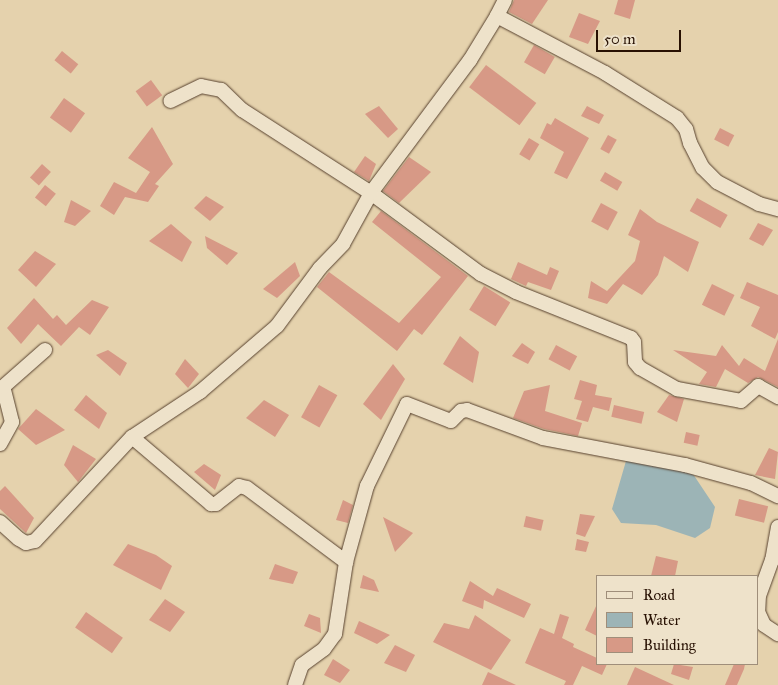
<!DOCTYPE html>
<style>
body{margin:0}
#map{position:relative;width:778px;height:685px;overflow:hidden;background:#e5d2ad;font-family:"IM FELL Great Primer",serif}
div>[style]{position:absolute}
.water>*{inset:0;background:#9cb4b6}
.building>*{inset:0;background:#d79986;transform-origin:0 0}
.roads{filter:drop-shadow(0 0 1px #57412e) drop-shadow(0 0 1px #57412e)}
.minor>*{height:14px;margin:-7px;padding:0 7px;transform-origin:7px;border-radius:7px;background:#eee2ca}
span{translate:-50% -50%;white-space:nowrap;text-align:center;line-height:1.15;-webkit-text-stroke:4px #eee2ca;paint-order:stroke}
.legend{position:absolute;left:596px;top:575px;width:162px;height:90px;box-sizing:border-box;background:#eee2ca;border:1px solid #9f8e7a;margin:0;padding:6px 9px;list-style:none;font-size:15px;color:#281103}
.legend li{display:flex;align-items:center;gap:10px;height:25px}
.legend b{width:25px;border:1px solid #9f8e7a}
.scale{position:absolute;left:596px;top:30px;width:85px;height:22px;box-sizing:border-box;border:2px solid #281103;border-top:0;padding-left:6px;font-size:15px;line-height:18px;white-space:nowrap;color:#281103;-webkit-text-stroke:4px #eee2ca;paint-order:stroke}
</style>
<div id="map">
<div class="water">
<div style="clip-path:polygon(650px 460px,693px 474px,715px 507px,710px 528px,695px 538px,656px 525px,621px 523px,612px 509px,626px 461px)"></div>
</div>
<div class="building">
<div style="clip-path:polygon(514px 0,548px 0,532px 24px,509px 12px)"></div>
<div style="clip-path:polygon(618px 0,635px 0,630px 19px,614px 14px)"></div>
<div style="clip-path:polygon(579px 13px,600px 21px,588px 44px,569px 37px)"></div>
<div style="left:534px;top:45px;width:24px;height:20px;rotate:30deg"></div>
<div style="left:62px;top:51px;width:21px;height:12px;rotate:39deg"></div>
<div style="left:486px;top:65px;width:63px;height:28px;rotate:37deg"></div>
<div style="left:151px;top:80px;width:19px;height:19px;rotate:54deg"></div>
<div style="left:64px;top:98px;width:26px;height:24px;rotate:36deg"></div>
<div style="clip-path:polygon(379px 106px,398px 129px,388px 138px,365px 114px)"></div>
<div style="clip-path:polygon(587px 106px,604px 115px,599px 124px,581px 116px)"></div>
<div style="clip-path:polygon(555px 118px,589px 138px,567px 179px,554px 173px,564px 152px,540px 138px,547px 123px,551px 125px)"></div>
<div style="clip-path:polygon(152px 127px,173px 164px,155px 184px,159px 186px,148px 202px,125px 197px,114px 215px,100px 206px,114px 182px,136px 193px,150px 172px,128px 158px)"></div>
<div style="left:720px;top:128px;width:16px;height:13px;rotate:27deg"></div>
<div style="left:608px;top:135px;width:10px;height:16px;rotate:29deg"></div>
<div style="left:529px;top:138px;width:12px;height:19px;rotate:31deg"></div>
<div style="clip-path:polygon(365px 156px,376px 164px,369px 181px,354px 172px)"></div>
<div style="clip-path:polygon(409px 157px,431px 172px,399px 203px,383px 191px)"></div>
<div style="left:42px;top:164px;width:12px;height:18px;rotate:42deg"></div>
<div style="left:605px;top:172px;width:20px;height:10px;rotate:30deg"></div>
<div style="left:45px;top:185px;width:14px;height:16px;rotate:39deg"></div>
<div style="clip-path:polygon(206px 196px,224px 207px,210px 221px,194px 208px)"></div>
<div style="left:697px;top:198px;width:35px;height:15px;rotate:29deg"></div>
<div style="clip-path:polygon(71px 200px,91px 211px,75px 226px,64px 222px)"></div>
<div style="left:601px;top:203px;width:19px;height:21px;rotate:28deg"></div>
<div style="clip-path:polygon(640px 209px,657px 222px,699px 242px,688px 272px,664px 256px,658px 275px,642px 295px,623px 284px,607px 304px,588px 298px,591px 281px,607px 291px,635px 261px,640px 241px,628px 235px)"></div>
<div style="clip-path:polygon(381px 211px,468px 276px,422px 335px,414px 329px,397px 351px,317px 287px,329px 272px,399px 323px,441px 277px,372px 222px)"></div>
<div style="clip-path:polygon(758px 223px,773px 230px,763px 246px,749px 239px)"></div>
<div style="clip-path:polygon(171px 224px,192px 242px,182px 262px,149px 241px)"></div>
<div style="clip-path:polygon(205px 236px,238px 253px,227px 265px,207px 248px)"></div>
<div style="clip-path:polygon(35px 251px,56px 264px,36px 287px,18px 270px)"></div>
<div style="clip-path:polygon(295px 262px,300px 276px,277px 298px,263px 289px)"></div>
<div style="clip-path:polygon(518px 262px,547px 275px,550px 267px,559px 271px,551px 290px,528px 282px,526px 286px,511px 279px)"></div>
<div style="clip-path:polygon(747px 282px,778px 295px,778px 332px,775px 339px,751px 326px,760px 307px,740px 298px)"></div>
<div style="left:712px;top:284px;width:25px;height:23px;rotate:26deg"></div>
<div style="left:484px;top:286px;width:31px;height:28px;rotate:32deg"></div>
<div style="clip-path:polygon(34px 298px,53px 319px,57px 315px,66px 325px,92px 300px,109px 307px,90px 335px,79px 327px,61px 346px,38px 324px,21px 344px,7px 328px)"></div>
<div style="clip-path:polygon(460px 336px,479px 352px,473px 383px,443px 364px)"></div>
<div style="clip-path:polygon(778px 339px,778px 387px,758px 377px,748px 383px,725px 369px,716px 387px,699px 384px,707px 372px,673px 350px,716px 356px,722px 345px,739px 366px,744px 358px,765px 371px)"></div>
<div style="clip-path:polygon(522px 343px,535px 352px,528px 364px,512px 356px)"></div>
<div style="left:556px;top:345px;width:24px;height:16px;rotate:28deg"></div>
<div style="clip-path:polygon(108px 350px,127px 363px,120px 376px,96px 355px)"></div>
<div style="clip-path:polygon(185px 359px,199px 374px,188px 388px,175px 374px)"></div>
<div style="clip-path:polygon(393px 364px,405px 379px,381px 420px,363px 404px)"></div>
<div style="clip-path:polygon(580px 380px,597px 385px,595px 395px,612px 398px,609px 411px,593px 407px,588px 422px,576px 419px,582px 401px,574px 399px)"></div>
<div style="left:319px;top:385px;width:21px;height:37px;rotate:29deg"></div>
<div style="clip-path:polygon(550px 385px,545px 411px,582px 423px,578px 436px,544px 429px,513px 418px,524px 391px)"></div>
<div style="clip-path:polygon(86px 395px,107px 413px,99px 429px,74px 410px)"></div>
<div style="clip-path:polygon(669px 395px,684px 399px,677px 422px,657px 412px)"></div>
<div style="clip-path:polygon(264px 400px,289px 415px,275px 437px,246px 418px)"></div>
<div style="left:614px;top:405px;width:31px;height:12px;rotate:13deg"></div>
<div style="clip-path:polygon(36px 409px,65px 430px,36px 445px,18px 429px)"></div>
<div style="left:686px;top:432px;width:14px;height:11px;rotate:12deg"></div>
<div style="clip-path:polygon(73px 445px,96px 459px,78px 482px,64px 465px)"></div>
<div style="clip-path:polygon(769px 448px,778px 452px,775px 479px,755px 475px)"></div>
<div style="clip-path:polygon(204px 464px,221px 475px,215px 490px,194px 472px)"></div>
<div style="clip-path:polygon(5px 486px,34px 518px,26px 533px,0 509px,0 491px)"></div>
<div style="left:739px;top:499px;width:30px;height:17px;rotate:14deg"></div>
<div style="clip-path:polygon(343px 500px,353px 505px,348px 523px,336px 520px)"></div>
<div style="clip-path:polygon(580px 514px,595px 516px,585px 537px,576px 534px)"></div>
<div style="left:526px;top:516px;width:18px;height:11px;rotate:13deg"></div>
<div style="clip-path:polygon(383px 517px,413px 533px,395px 552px)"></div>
<div style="clip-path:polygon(577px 539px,589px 542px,586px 552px,575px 550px)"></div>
<div style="clip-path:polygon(128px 544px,156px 555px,172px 566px,161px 590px,113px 565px)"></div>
<div style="clip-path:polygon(656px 556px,678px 561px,675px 576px,651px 576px)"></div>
<div style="clip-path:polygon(275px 564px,298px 572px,293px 584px,269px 579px)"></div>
<div style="clip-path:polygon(363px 575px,374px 580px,379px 592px,360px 588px)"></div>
<div style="clip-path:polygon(470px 581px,493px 596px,497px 588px,531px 604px,524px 618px,484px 600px,483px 609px,462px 601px)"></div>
<div style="clip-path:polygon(165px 599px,185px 612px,170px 632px,149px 620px)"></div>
<div style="clip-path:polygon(597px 604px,597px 636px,585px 630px)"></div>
<div style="left:86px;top:612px;width:45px;height:19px;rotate:35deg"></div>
<div style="clip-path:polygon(309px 614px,320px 618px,321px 633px,304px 626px)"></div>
<div style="clip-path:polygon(560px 614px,569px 617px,562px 638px,574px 644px,573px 647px,597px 658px,597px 664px,607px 664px,602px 675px,582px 666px,573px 685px,564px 685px,566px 681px,525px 663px,540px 628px,554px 634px)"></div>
<div style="clip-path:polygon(475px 615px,511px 640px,491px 670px,433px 642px,444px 623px,469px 629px)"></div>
<div style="clip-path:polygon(359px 621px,390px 635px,377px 644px,354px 633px)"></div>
<div style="clip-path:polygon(395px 645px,415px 655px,406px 672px,384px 663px)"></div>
<div style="clip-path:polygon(333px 659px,350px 670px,340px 683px,324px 675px)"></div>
<div style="clip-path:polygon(674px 664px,693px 667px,689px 680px,671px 674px)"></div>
<div style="clip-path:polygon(734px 664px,745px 664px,744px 669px,737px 685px,725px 685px)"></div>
<div style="clip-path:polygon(635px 667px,674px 685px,627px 685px)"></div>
<div style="clip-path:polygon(488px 672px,516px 685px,482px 685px)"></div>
</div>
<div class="roads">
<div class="minor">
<div style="left:505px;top:0;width:18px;rotate:117deg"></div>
<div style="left:497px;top:16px;width:122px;rotate:27.8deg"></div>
<div style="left:605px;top:73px;width:85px;rotate:32deg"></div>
<div style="left:677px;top:118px;width:14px;rotate:51deg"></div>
<div style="left:686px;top:129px;width:15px;rotate:74deg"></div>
<div style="left:690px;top:143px;width:28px;rotate:63deg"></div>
<div style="left:703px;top:168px;width:20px;rotate:45deg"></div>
<div style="left:717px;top:182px;width:47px;rotate:27.6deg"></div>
<div style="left:759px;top:204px;width:20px;rotate:15deg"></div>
<div style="left:497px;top:16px;width:52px;rotate:121.5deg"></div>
<div style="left:470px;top:60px;width:166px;rotate:126.7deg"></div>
<div style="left:371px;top:193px;width:137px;rotate:36.4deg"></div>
<div style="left:481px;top:274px;width:39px;rotate:27deg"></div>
<div style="left:516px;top:292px;width:124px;rotate:21.8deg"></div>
<div style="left:631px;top:338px;width:5px;rotate:53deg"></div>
<div style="left:634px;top:342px;width:20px;rotate:87deg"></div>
<div style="left:635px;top:362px;width:8px;rotate:50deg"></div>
<div style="left:640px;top:368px;width:43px;rotate:29.6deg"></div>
<div style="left:677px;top:389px;width:65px;rotate:10.6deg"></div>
<div style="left:741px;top:401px;width:23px;rotate:-41deg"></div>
<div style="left:758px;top:386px;width:23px;rotate:29deg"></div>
<div style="left:132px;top:437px;width:104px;rotate:40.3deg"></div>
<div style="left:211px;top:504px;width:5px"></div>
<div style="left:216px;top:504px;width:29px;rotate:-38deg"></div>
<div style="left:239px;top:486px;width:8px;rotate:14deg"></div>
<div style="left:247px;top:488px;width:124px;rotate:36.8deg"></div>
<div style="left:0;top:444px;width:25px;rotate:-61deg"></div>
<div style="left:12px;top:422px;width:36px;rotate:-104deg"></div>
<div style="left:3px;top:387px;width:56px;rotate:-41.4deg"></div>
<div style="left:0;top:522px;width:25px;rotate:42deg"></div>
<div style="left:19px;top:539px;width:8px;rotate:30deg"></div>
<div style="left:26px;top:543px;width:9px;rotate:-13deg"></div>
<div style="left:35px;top:541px;width:142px;rotate:-47deg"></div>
<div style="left:132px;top:437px;width:82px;rotate:-33.5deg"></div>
<div style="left:200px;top:392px;width:101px;rotate:-40.6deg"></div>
<div style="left:277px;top:326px;width:72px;rotate:-53.4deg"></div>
<div style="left:320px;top:268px;width:33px;rotate:-46deg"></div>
<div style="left:343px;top:244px;width:58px;rotate:-61.2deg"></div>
<div style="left:371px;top:193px;width:153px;rotate:-147.2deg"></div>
<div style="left:242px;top:110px;width:29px;rotate:-136deg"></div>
<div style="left:221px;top:90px;width:20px;rotate:-169deg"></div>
<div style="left:201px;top:86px;width:34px;rotate:154deg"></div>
<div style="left:778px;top:527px;width:34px;rotate:100deg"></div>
<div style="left:772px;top:560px;width:37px;rotate:110deg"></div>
<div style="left:759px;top:595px;width:17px;rotate:93deg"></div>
<div style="left:758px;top:612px;width:14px;rotate:65deg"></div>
<div style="left:764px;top:625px;width:17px;rotate:33deg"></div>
<div style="left:295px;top:685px;width:21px;rotate:-71deg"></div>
<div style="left:302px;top:665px;width:27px;rotate:-36deg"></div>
<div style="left:324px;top:649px;width:19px;rotate:-54deg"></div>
<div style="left:335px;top:634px;width:73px;rotate:-81.3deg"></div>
<div style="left:346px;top:562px;width:79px;rotate:-74.6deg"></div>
<div style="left:367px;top:486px;width:91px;rotate:-64deg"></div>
<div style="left:407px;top:404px;width:47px;rotate:21.1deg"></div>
<div style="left:451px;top:421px;width:14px;rotate:-45deg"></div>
<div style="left:461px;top:411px;width:6px;rotate:-9deg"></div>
<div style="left:467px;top:410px;width:81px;rotate:20.2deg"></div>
<div style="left:543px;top:438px;width:145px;rotate:10.8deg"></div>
<div style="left:685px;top:465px;width:68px;rotate:15.3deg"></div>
<div style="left:751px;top:483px;width:30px;rotate:26deg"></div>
</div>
</div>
<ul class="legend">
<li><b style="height:6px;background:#eee2ca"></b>Road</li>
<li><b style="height:14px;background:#9cb4b6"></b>Water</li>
<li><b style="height:14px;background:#d79986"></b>Building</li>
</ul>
<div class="scale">50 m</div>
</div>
